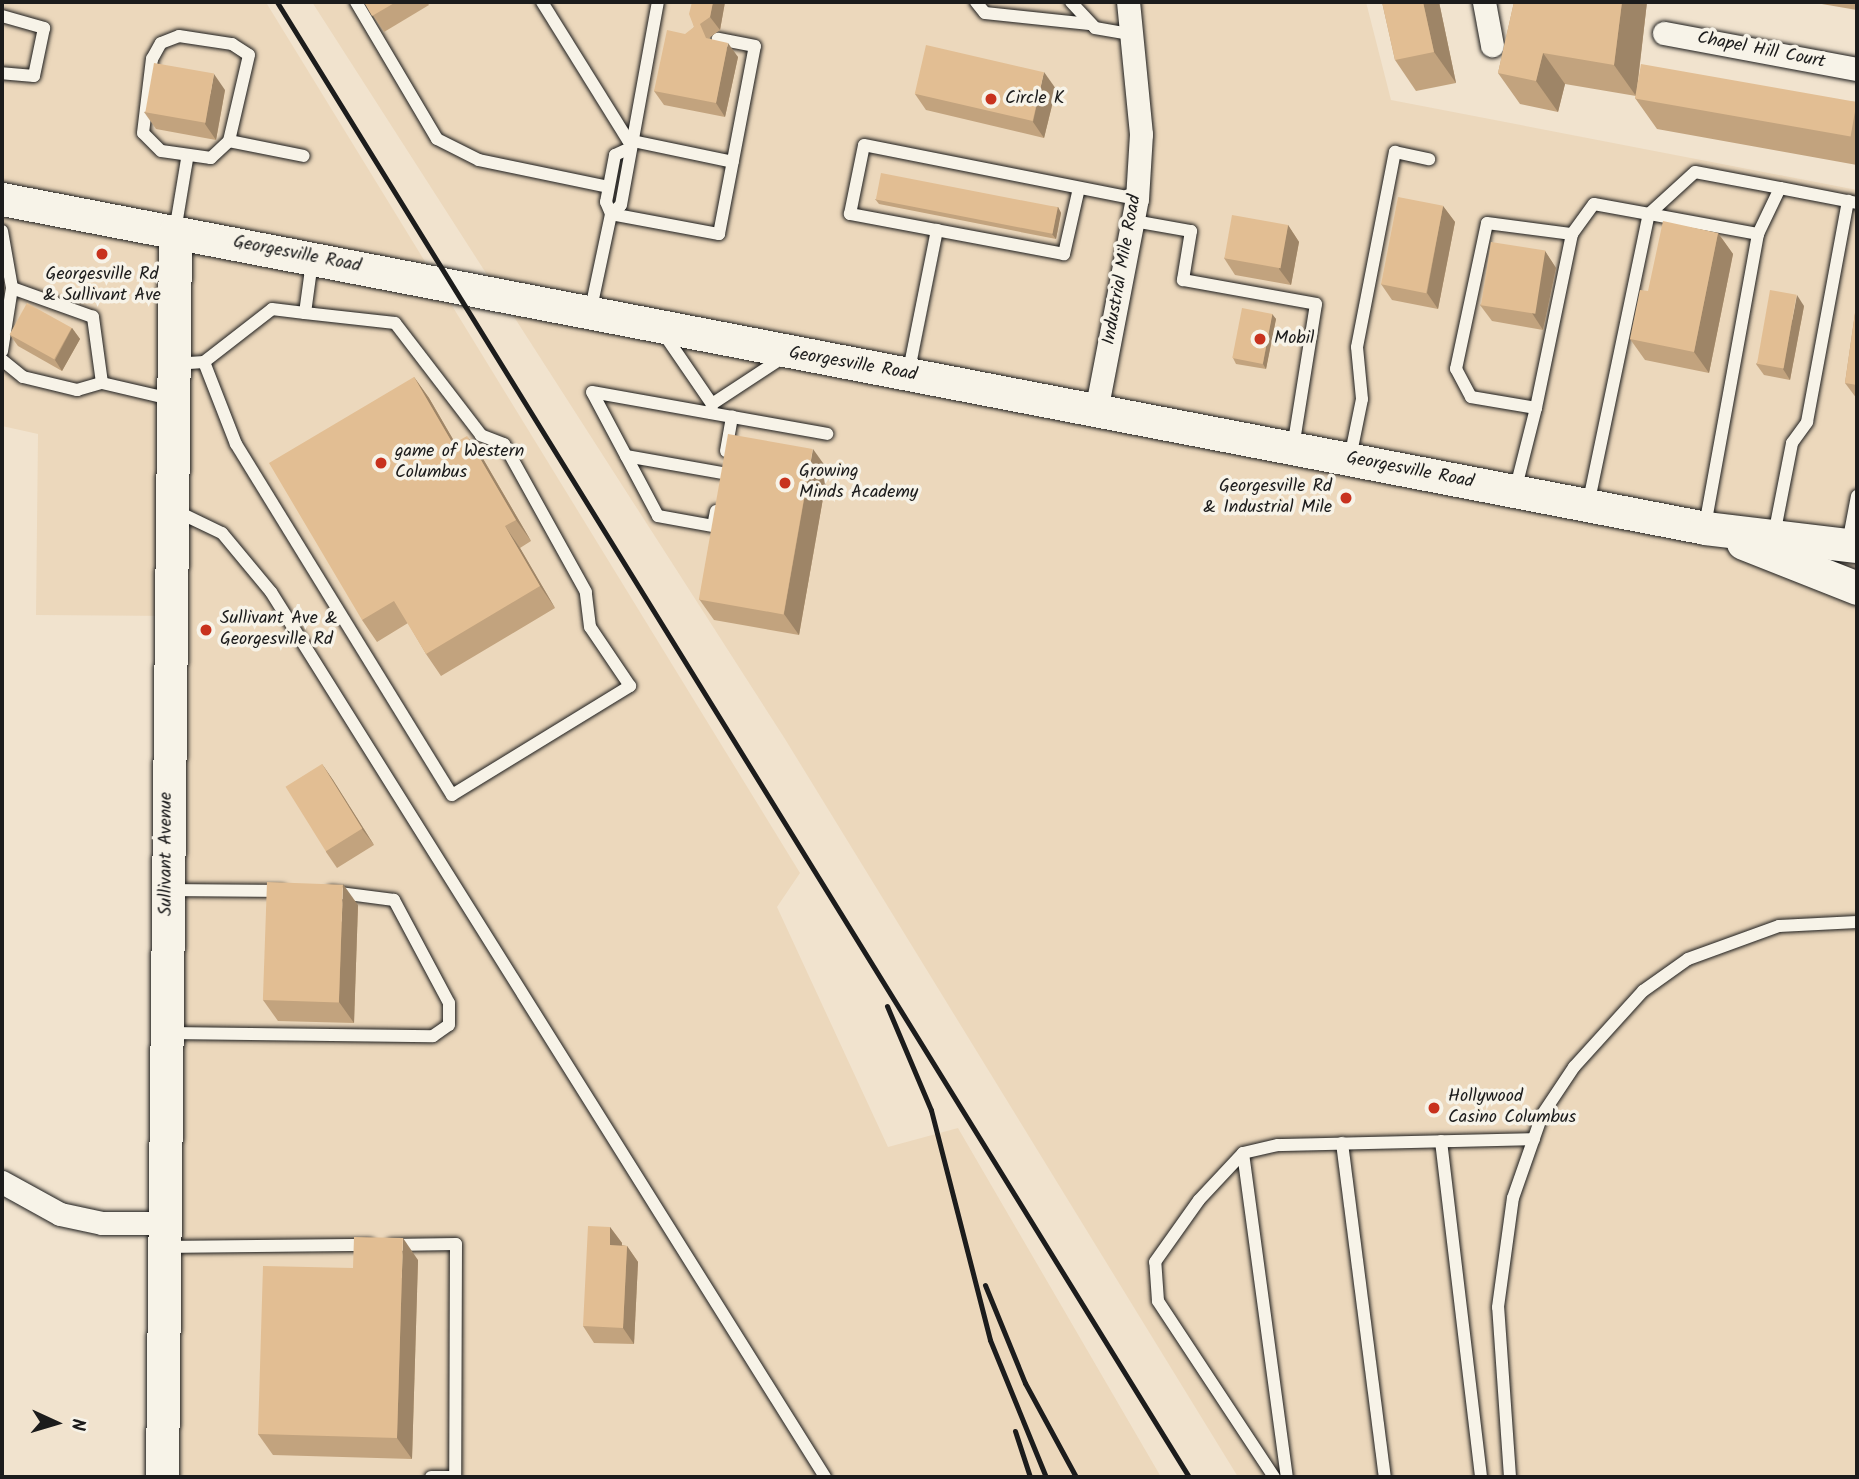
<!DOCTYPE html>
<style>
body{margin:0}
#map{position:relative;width:1859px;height:1479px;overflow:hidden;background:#f1e3ce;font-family:Kalam,sans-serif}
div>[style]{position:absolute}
.built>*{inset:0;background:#ecd8bc}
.roads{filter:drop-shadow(0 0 2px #1c1c1c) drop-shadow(0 0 2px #1c1c1c)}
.service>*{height:12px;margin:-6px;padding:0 6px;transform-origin:6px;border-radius:6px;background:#f7f3e8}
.minor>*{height:23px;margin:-11.5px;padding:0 11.5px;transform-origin:11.5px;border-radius:11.5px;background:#f7f3e8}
.secondary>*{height:33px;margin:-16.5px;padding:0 16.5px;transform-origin:16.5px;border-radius:16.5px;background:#f7f3e8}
.rail>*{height:5px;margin:-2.5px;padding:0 2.5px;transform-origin:2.5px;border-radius:2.5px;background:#1c1c1c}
.wall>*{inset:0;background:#c2a37e}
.shaded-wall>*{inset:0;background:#9e8567}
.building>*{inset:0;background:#e2be93;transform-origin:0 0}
.dots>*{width:19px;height:19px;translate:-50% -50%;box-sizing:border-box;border:4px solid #f7f3e8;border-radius:50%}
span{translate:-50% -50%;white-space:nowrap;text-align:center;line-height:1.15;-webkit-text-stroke:7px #f7f3e8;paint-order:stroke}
.street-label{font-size:18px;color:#1c1c1c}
.poi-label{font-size:18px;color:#1c1c1c}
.left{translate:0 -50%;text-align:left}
.right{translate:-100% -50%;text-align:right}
.frame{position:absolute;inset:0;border:4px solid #1c1c1c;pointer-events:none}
.north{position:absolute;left:21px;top:1388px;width:70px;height:70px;-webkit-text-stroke:5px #f7f3e8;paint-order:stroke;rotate:94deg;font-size:19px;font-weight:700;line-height:28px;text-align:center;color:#1c1c1c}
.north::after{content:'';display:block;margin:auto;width:24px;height:32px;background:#1c1c1c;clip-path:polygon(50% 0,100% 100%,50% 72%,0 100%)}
</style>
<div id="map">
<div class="built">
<div style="clip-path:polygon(2px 2px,267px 4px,800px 873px,777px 907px,888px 1147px,958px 1128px,1161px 1477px,170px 1477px,175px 616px,36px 615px,38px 434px,2px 426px)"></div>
<div style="clip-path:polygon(312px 2px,1366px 2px,1391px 100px,1857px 190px,1857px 1477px,1238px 1477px,785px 739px)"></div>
</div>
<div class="roads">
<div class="service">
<div style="left:356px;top:2px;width:159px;rotate:59.4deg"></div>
<div style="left:437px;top:139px;width:47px;rotate:26.6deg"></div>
<div style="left:479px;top:160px;width:132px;rotate:11.8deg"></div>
<div style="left:542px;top:2px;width:163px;rotate:58.1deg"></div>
<div style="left:628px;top:140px;width:107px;rotate:11.8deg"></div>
<div style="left:976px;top:2px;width:14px;rotate:51deg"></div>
<div style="left:985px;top:13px;width:105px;rotate:6deg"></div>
<div style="left:1071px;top:2px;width:35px;rotate:47deg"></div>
<div style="left:1095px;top:28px;width:40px;rotate:10deg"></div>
<div style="left:2px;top:16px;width:44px;rotate:15.9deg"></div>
<div style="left:44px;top:28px;width:49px;rotate:101.8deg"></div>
<div style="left:34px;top:76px;width:32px;rotate:-175deg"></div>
<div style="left:179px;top:36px;width:54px;rotate:8.6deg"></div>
<div style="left:232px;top:44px;width:20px;rotate:33deg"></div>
<div style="left:249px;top:55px;width:88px;rotate:103.1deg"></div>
<div style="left:229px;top:141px;width:25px;rotate:137deg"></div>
<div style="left:211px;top:158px;width:50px;rotate:-172deg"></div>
<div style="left:161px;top:151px;width:25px;rotate:-135deg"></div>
<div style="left:143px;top:133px;width:75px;rotate:-83.1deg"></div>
<div style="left:152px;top:59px;width:18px;rotate:-61deg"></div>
<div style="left:161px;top:43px;width:19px;rotate:-21deg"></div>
<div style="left:229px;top:141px;width:76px;rotate:11.3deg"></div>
<div style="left:626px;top:150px;width:12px;rotate:156deg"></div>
<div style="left:615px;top:155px;width:48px;rotate:100.8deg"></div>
<div style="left:606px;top:202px;width:13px;rotate:67deg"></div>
<div style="left:611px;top:214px;width:13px;rotate:-42deg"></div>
<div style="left:621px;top:205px;width:206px;rotate:-79.7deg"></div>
<div style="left:1079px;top:188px;width:68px;rotate:102.8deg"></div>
<div style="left:1064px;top:254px;width:218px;rotate:-169.4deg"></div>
<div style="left:850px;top:214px;width:70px;rotate:-78.5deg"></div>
<div style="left:864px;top:145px;width:278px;rotate:11.2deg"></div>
<div style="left:1134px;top:221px;width:58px;rotate:10deg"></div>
<div style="left:1191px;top:231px;width:50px;rotate:99.3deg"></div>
<div style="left:1183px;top:280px;width:135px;rotate:10.2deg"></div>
<div style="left:1316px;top:304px;width:146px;rotate:99.1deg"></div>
<div style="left:2px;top:231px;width:58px;rotate:80deg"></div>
<div style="left:12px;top:288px;width:64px;rotate:99deg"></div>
<div style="left:175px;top:231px;width:73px;rotate:-80.5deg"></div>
<div style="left:1572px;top:234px;width:37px;rotate:-54deg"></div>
<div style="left:1594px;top:204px;width:56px;rotate:10.3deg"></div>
<div style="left:1649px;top:214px;width:62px;rotate:-42.4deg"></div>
<div style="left:1695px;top:172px;width:86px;rotate:10.7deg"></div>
<div style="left:1758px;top:234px;width:51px;rotate:-64.4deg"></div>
<div style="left:1780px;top:188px;width:78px;rotate:11deg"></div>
<div style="left:590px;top:313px;width:101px;rotate:-78deg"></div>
<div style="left:611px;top:214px;width:110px;rotate:10.5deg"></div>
<div style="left:719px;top:234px;width:191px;rotate:-79.2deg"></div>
<div style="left:755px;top:46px;width:38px;rotate:-169deg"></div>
<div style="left:664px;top:334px;width:85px;rotate:55.6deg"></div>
<div style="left:712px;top:404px;width:9px;rotate:96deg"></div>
<div style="left:2px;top:360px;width:27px;rotate:39deg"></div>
<div style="left:23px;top:377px;width:56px;rotate:13.5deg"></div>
<div style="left:77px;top:390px;width:26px;rotate:-16deg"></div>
<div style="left:102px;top:383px;width:67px;rotate:-97.8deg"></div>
<div style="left:93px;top:317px;width:86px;rotate:-160.3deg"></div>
<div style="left:204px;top:362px;width:86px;rotate:-37.9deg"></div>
<div style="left:272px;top:309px;width:33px;rotate:7deg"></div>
<div style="left:174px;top:364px;width:30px;rotate:-4deg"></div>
<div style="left:204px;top:362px;width:88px;rotate:68.7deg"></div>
<div style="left:236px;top:444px;width:412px;rotate:58.4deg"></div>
<div style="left:452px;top:795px;width:209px;rotate:-31.5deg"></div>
<div style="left:630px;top:686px;width:71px;rotate:-124.1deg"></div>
<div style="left:590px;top:627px;width:35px;rotate:-97deg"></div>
<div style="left:586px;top:592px;width:169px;rotate:-119deg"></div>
<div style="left:504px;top:444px;width:25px;rotate:-159deg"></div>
<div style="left:481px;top:435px;width:141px;rotate:-127.5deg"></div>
<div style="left:395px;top:323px;width:91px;rotate:-173.7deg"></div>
<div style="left:305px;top:313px;width:51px;rotate:-82.2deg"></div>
<div style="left:908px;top:375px;width:148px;rotate:-78.7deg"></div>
<div style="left:102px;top:383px;width:71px;rotate:13.1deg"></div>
<div style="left:712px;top:404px;width:87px;rotate:-33.3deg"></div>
<div style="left:726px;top:451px;width:35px;rotate:-80deg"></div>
<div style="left:626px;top:456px;width:97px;rotate:10deg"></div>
<div style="left:1350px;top:458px;width:60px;rotate:-78.5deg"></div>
<div style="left:1362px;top:399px;width:52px;rotate:-95.5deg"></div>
<div style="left:1357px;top:347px;width:199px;rotate:-79deg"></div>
<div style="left:1395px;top:152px;width:35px;rotate:12deg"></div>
<div style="left:1515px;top:491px;width:86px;rotate:-75.8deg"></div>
<div style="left:1536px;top:408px;width:66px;rotate:-170.4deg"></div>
<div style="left:1471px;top:397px;width:32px;rotate:-118deg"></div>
<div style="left:1456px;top:369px;width:149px;rotate:-78deg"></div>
<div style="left:1487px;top:223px;width:86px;rotate:7.4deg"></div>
<div style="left:1572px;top:234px;width:178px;rotate:101.7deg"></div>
<div style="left:1588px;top:505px;width:297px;rotate:-78.2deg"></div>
<div style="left:1649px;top:214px;width:111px;rotate:10.4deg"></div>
<div style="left:1758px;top:234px;width:298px;rotate:100.3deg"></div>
<div style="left:176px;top:511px;width:51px;rotate:25.6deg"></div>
<div style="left:222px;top:533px;width:77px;rotate:50.3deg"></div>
<div style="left:271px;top:592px;width:1044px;rotate:57.95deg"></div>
<div style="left:716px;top:511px;width:15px;rotate:101deg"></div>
<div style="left:713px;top:526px;width:56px;rotate:-169.7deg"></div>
<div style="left:658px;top:516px;width:140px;rotate:-118deg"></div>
<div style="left:592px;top:392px;width:239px;rotate:10.1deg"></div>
<div style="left:1774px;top:535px;width:94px;rotate:-78.9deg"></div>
<div style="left:1792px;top:443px;width:26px;rotate:-54deg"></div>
<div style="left:1807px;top:422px;width:225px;rotate:-79.5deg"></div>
<div style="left:1848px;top:543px;width:48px;rotate:-79.2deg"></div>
<div style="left:171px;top:890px;width:111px;rotate:0.5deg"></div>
<div style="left:169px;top:1033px;width:264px;rotate:0.7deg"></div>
<div style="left:433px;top:1036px;width:19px;rotate:-35deg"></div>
<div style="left:449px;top:1025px;width:22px;rotate:-90deg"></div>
<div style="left:449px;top:1003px;width:117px;rotate:-118.1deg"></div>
<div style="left:394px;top:900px;width:63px;rotate:-172.6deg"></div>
<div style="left:1441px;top:1141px;width:338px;rotate:83.2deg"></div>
<div style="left:1342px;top:1143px;width:337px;rotate:82.7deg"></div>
<div style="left:1243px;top:1153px;width:327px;rotate:82.3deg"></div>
<div style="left:391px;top:1245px;width:65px;rotate:-0.9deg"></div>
<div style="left:456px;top:1244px;width:233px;rotate:90.2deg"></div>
<div style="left:455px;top:1477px;width:24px;rotate:180deg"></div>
<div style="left:167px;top:1247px;width:203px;rotate:-0.6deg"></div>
<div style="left:1274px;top:1477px;width:211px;rotate:-123.4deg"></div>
<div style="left:1158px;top:1301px;width:39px;rotate:-94deg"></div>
<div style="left:1155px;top:1262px;width:76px;rotate:-54.6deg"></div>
<div style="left:1199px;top:1200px;width:64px;rotate:-46.9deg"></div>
<div style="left:1243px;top:1153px;width:36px;rotate:-13deg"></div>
<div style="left:1278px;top:1145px;width:256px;rotate:-1.3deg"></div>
<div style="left:1510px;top:1477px;width:170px;rotate:-94deg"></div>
<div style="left:1498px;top:1307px;width:110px;rotate:-82.2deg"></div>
<div style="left:1513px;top:1198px;width:88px;rotate:-70.7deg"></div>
<div style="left:1542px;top:1115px;width:58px;rotate:-56.3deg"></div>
<div style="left:1574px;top:1067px;width:103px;rotate:-47.8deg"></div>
<div style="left:1643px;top:991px;width:55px;rotate:-35.4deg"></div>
<div style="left:1688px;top:959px;width:97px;rotate:-19.9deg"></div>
<div style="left:1779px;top:926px;width:78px;rotate:-2.9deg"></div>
</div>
<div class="minor">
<div style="left:1484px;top:2px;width:44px;rotate:79.5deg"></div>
<div style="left:1664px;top:33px;width:196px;rotate:10.6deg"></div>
<div style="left:1096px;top:411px;width:216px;rotate:-79.1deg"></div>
<div style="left:1137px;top:199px;width:65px;rotate:-86.5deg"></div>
<div style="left:1141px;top:134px;width:133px;rotate:-95.6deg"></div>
<div style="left:2px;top:1182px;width:66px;rotate:28.9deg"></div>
<div style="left:60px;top:1214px;width:43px;rotate:12.1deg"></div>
<div style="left:102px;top:1223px;width:62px"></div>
</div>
<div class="secondary">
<div style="left:2px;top:199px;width:1734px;rotate:10.93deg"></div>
<div style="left:1705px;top:528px;width:153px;rotate:6.8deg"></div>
<div style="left:1743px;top:543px;width:123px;rotate:21.5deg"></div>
<div style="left:162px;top:1477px;width:1245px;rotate:-89.4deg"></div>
</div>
</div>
<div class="rail">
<div style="left:277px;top:2px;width:1734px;rotate:58.27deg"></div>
<div style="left:887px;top:1006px;width:113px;rotate:67.1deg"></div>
<div style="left:931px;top:1110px;width:237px;rotate:75.6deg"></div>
<div style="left:990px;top:1340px;width:148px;rotate:67.8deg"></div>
<div style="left:985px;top:1285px;width:106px;rotate:67.8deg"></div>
<div style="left:1025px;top:1383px;width:107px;rotate:61.5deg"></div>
<div style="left:1015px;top:1431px;width:48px;rotate:71.9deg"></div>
</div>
<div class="wall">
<div style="clip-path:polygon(364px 2px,427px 2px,429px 5px,384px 32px)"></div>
<div style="clip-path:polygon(692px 2px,725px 2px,720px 30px,709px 38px,738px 57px,725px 117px,664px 105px,654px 91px,694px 27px)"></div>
<div style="clip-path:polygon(1382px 2px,1439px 2px,1456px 83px,1416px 91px,1395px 60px)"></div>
<div style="clip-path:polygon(1514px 2px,1647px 2px,1637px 90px,1857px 102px,1857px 165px,1657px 129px,1635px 98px,1636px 96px,1565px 84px,1558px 112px,1520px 104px,1498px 73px)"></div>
<div style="clip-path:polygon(1810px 2px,1857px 2px,1857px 10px)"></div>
<div style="clip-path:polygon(1056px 89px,1044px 138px,926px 110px,915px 94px)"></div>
<div style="clip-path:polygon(225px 90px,216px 140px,156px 129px,144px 112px)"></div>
<div style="clip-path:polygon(875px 199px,1058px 207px,1061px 213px,1056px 239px,879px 204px)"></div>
<div style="clip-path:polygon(1443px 206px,1455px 222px,1438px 309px,1392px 300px,1381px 284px)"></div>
<div style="clip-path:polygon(1288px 225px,1299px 242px,1291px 285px,1235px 275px,1224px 258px)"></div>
<div style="clip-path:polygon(1718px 233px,1733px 254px,1709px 373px,1645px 360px,1630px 339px)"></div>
<div style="clip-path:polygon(1545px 251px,1556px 268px,1543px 330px,1492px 321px,1480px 305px)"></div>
<div style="clip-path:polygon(1857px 299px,1857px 399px,1845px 383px)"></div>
<div style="clip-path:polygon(1804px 306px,1790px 380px,1764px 375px,1756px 364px)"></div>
<div style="clip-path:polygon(1272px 314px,1276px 319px,1266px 369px,1236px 364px,1233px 358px)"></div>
<div style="clip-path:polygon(72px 328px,80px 339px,62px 371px,18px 346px,10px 335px)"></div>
<div style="clip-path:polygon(414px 377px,429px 398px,455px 443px,482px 457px,531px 541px,520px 548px,555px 608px,441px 676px,426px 654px,408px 623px,377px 642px,362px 620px)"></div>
<div style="clip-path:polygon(828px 470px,799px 635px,714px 620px,699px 599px)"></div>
<div style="clip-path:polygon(322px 764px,333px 780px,374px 845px,337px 868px,326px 852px)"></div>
<div style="clip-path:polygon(358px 905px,354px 1023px,278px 1021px,263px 1000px)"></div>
<div style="clip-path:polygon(610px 1227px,622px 1243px,622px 1245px,627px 1246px,638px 1262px,634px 1344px,594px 1343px,583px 1326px)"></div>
<div style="clip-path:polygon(418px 1260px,412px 1459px,273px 1455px,258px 1434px)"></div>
</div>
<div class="shaded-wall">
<div style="clip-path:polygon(713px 2px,725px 2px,720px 30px,710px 17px)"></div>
<div style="clip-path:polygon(1423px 2px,1439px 2px,1456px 83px,1434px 52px)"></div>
<div style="clip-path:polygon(1622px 2px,1647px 2px,1636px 96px,1614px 65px)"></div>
<div style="clip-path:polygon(728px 43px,738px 57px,725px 117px,716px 103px)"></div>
<div style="clip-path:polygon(1543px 53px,1565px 84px,1558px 112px,1536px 81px)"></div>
<div style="clip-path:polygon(1044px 72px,1056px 89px,1044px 138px,1033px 122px)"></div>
<div style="clip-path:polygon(214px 74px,225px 90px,216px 140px,205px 124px)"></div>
<div style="clip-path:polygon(1443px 206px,1455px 222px,1438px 309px,1427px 293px)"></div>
<div style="clip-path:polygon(1058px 207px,1061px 213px,1056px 239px,1052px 234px)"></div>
<div style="clip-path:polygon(1288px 225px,1299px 242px,1291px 285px,1279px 269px)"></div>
<div style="clip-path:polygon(1718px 233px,1733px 254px,1709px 373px,1694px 352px)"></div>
<div style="clip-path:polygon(1545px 251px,1556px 268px,1543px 330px,1532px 313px)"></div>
<div style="clip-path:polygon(1797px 295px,1804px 306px,1790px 380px,1783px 369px)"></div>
<div style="clip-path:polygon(1272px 314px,1276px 319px,1266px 369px,1263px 364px)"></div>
<div style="clip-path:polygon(72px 328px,80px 339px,62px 371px,55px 360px)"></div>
<div style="clip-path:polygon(414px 377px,429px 398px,468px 465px,453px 444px)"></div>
<div style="clip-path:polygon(467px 436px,482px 457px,531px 541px,516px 520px)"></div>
<div style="clip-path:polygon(813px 449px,828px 470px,799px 635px,784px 614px)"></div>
<div style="clip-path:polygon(505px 526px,520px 548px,555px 608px,540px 586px)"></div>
<div style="clip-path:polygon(322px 764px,333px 780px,374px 845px,362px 829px)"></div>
<div style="clip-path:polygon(343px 884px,358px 905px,354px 1023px,339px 1002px)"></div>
<div style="clip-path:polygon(610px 1227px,622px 1243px,621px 1261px,610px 1245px)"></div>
<div style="clip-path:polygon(403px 1238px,418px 1260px,412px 1459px,397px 1438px)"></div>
<div style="clip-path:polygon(627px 1246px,638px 1262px,634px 1344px,623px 1328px)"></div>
</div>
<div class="building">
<div style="clip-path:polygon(364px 2px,396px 2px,372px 16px)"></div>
<div style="clip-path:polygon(692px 2px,713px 2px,710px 17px,700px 24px,706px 38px,728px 43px,716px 103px,654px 91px,667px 30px,685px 34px,694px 27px,689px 14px)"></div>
<div style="clip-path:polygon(1382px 2px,1423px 2px,1434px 52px,1395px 60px)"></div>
<div style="clip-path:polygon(1514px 2px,1622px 2px,1614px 65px,1543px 53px,1536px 81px,1498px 73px)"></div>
<div style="left:926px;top:45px;width:121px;height:50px;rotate:13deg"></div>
<div style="left:154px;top:63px;width:61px;height:50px;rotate:10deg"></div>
<div style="left:1641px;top:64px;width:219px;height:35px;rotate:10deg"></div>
<div style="left:881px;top:173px;width:180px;height:27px;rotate:11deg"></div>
<div style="left:1398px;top:197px;width:46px;height:89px;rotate:11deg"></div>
<div style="left:1232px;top:215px;width:57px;height:44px;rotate:10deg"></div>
<div style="clip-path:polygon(1663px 221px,1718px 233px,1694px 352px,1630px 339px,1640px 290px,1648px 291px)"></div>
<div style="left:1491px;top:242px;width:55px;height:64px;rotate:9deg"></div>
<div style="left:1770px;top:290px;width:27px;height:75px;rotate:10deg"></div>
<div style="clip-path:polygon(1857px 299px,1857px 385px,1845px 383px)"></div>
<div style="left:27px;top:303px;width:51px;height:36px;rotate:29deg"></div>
<div style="left:1242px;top:308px;width:31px;height:51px;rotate:11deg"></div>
<div style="clip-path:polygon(414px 377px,453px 444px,467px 436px,516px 520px,505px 526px,540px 586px,426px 654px,394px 601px,362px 620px,269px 463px)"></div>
<div style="left:728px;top:434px;width:86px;height:168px;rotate:10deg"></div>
<div style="left:322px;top:764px;width:76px;height:43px;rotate:58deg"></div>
<div style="left:267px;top:882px;width:76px;height:118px;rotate:2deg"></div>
<div style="clip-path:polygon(588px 1226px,610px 1227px,610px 1245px,627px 1246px,623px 1328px,583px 1326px)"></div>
<div style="clip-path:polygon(354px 1237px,403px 1238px,397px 1438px,258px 1434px,263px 1266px,353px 1268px)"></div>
</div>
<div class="dots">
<div style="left:991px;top:99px;background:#c8321e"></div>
<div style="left:102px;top:254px;background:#c8321e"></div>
<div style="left:1260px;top:339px;background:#c8321e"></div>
<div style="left:381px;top:463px;background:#c8321e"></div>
<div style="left:785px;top:483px;background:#c8321e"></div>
<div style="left:1346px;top:498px;background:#c8321e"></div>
<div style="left:206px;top:630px;background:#c8321e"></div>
<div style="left:1434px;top:1108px;background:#c8321e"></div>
</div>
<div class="street-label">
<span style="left:1761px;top:51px;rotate:11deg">Chapel Hill Court</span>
<span style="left:297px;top:255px;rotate:11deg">Georgesville Road</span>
<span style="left:1123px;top:270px;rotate:-80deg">Industrial Mile Road</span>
<span style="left:853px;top:365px;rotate:10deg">Georgesville Road</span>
<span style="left:1410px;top:471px;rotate:11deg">Georgesville Road</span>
<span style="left:167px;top:854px;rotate:-90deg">Sullivant Avenue</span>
</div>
<div class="poi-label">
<span class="left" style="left:1005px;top:99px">Circle K</span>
<span style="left:102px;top:286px">Georgesville Rd<br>&amp; Sullivant Ave</span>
<span class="left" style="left:1274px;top:339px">Mobil</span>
<span class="left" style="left:395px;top:463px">game of Western<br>Columbus</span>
<span class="left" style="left:799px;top:483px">Growing<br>Minds Academy</span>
<span class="right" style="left:1332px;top:498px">Georgesville Rd<br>&amp; Industrial Mile</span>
<span class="left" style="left:220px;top:630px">Sullivant Ave &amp;<br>Georgesville Rd</span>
<span class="left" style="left:1448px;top:1108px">Hollywood<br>Casino Columbus</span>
</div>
<div class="frame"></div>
<div class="north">N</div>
</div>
